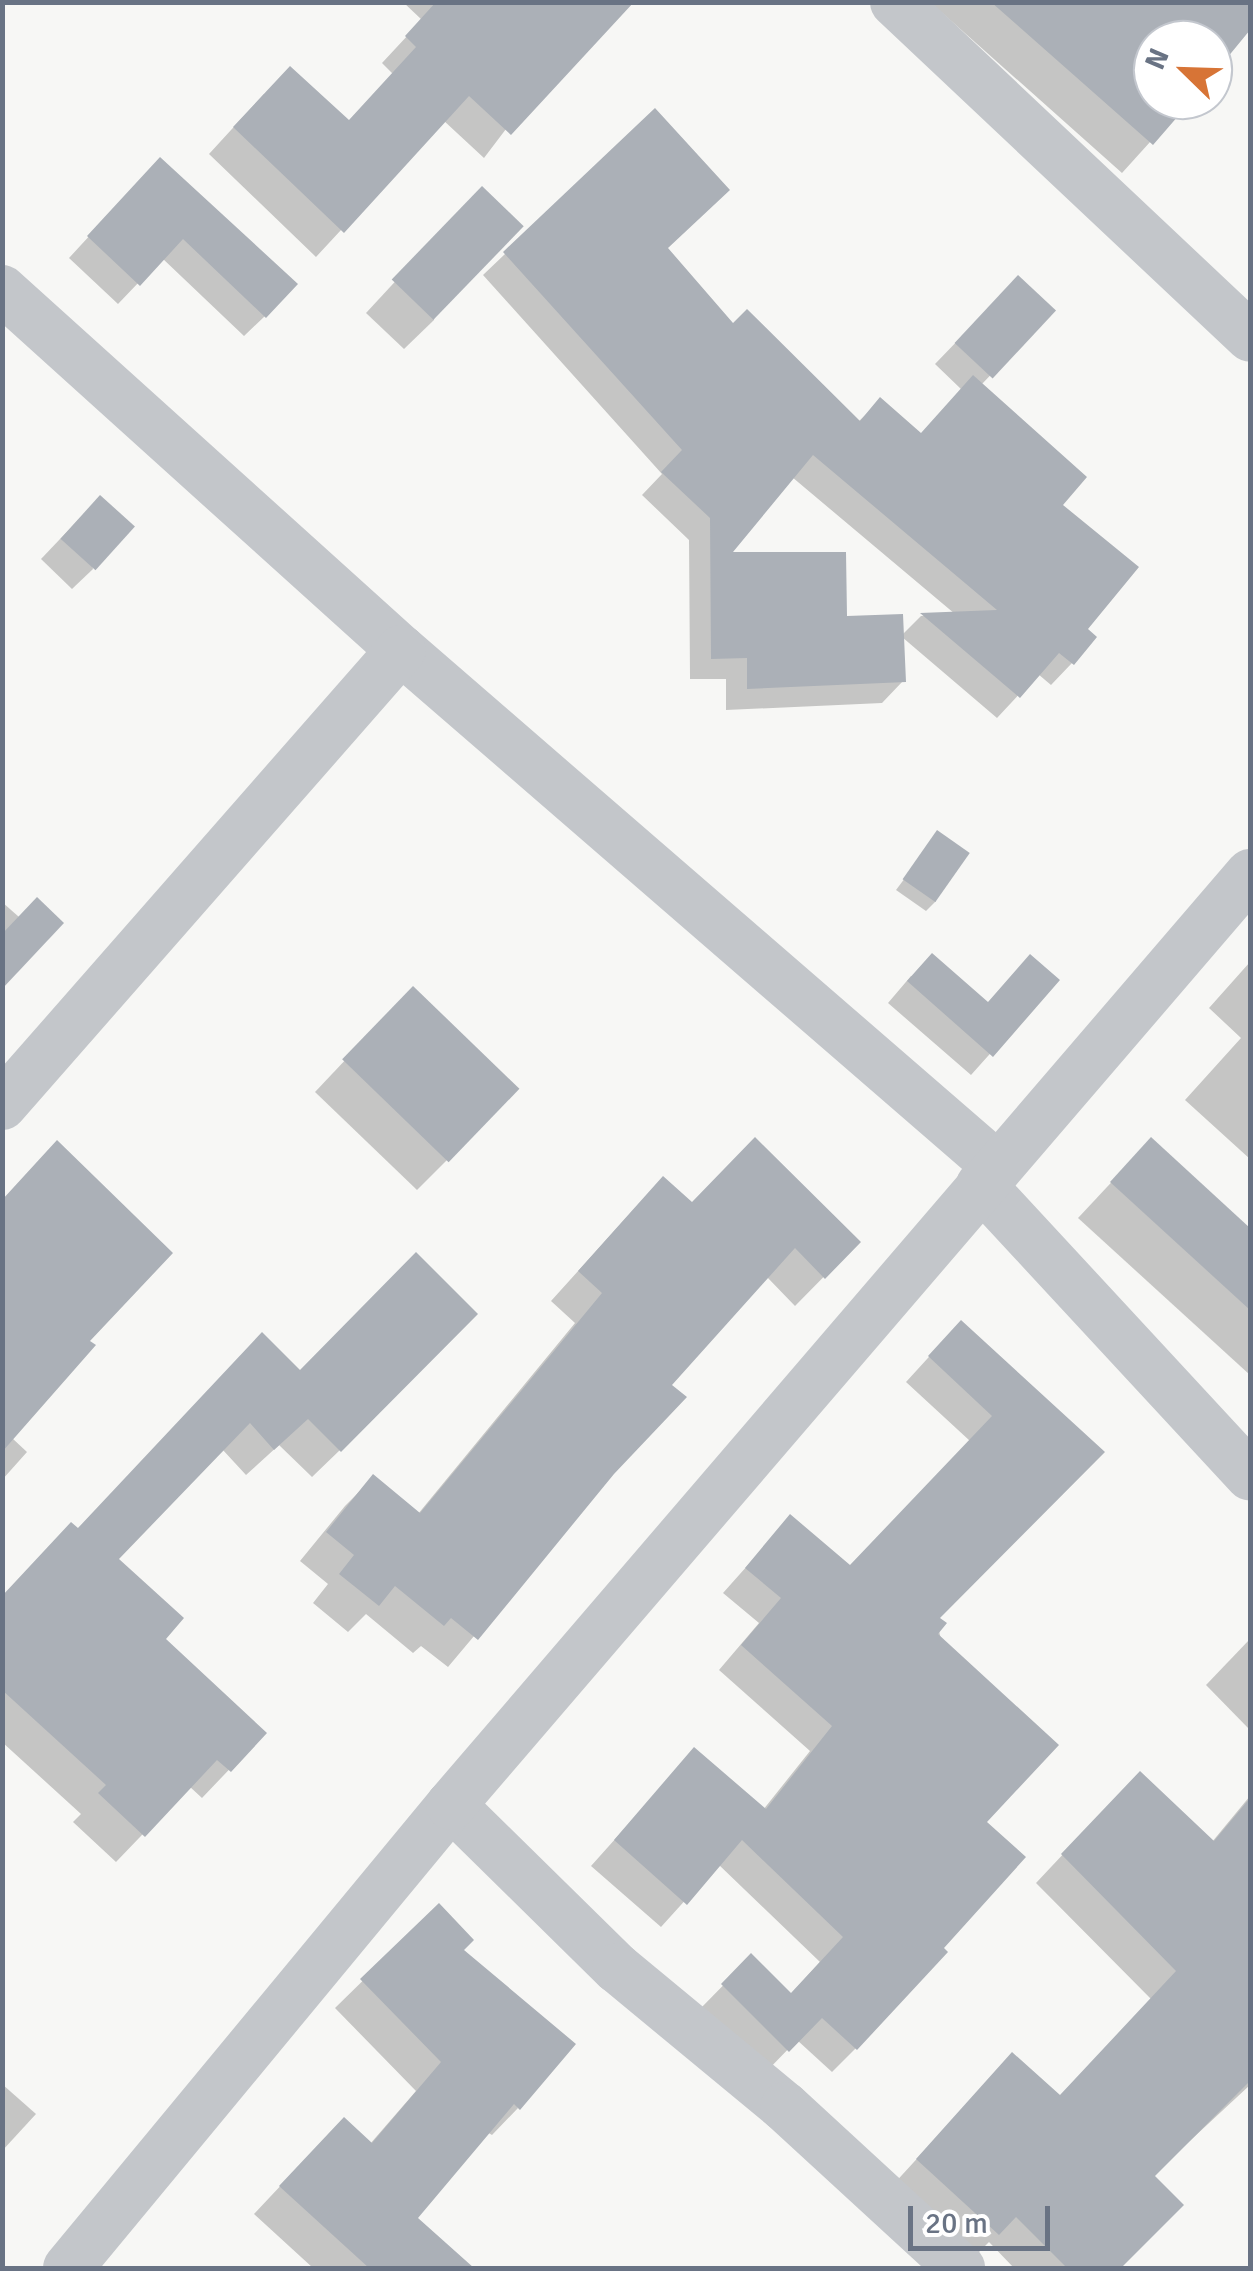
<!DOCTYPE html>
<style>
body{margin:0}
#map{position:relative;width:1253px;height:2271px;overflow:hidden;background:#f7f7f5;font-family:Signika,sans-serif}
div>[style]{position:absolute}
.shadow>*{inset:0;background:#0003}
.building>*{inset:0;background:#abb0b7;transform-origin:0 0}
.minor>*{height:50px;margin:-25px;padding:0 25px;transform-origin:25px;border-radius:25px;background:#c3c6ca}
span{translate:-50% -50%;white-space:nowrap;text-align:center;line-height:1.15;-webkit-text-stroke:10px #fff;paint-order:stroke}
.frame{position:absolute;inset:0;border:5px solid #697384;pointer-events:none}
.north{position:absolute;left:1133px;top:20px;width:100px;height:100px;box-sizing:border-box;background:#fff;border:2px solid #c3c7ce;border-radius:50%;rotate:293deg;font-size:28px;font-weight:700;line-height:40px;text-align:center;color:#697384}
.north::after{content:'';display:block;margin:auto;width:35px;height:45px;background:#d77436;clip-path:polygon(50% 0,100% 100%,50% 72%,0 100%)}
.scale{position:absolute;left:908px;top:2206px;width:142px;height:45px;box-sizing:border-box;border:5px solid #697384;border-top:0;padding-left:12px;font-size:30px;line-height:35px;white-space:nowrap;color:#697384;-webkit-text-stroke:8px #fff;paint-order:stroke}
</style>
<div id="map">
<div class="shadow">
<div style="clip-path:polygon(403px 2px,602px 2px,484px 158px,443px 120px,316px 257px,209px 154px,264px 94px,348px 122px,393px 74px,382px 63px,422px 20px)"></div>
<div style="clip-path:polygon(930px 2px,1248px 2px,1250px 27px,1213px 71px,1213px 40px,1153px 40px,1153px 100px,1188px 100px,1122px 173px)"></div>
<div style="clip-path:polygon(140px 181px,265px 316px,244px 336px,162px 258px,118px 304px,69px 258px)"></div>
<div style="clip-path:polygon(453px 219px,434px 320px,404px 349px,366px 313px)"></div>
<div style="clip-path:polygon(evenodd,665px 249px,733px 326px,858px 422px,880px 401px,920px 436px,962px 390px,935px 364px,1018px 278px,1052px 311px,981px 385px,1059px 505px,1084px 630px,1072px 663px,1051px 685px,1038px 674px,997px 718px,902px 637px,903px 681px,882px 703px,726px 710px,726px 679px,690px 679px,689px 540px,642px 495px,662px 474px,483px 275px,505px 254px,665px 249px,792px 477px,955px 614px,921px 616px,902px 635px,844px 619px,727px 555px,792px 477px)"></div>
<div style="clip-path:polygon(80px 518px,93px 569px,72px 589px,41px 559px)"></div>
<div style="clip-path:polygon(938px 834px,936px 901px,926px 911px,896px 890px)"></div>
<div style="clip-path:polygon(2px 902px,19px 917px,2px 985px)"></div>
<div style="clip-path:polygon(1250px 962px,1250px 1159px,1185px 1100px,1241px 1038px,1209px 1008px)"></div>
<div style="clip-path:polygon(911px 976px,987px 1004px,1056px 980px,971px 1075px,888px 1003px)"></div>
<div style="clip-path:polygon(384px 1019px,447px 1160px,417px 1190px,315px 1092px)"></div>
<div style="clip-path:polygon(1151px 1140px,1250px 1232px,1250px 1375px,1078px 1218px)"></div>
<div style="clip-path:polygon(2px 1201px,87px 1341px,12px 1438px,27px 1452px,2px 1480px)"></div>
<div style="clip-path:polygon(691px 1205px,858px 1242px,795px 1306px,766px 1276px,669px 1385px,612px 1472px,448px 1667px,421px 1646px,413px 1653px,366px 1614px,348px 1632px,313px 1603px,328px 1584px,300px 1561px,345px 1506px,373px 1478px,418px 1514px,575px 1323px,551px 1301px,635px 1208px)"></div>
<div style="clip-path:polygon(262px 1335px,340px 1450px,312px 1477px,279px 1445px,246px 1475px,222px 1449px,115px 1559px,162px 1639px,264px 1733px,202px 1798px,189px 1786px,116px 1862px,73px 1822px,81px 1814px,2px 1742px,2px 1597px,77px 1530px)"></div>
<div style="clip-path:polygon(938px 1347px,1101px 1452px,936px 1618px,984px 1822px,856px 2048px,832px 2072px,797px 2040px,764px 2074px,699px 2010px,751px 1957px,790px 1995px,820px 1962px,718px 1864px,661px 1927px,591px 1866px,694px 1751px,763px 1810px,810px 1751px,719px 1670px,759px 1623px,723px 1593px,790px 1518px,849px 1568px,970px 1441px,906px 1382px)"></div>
<div style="clip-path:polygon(1250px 1639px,1250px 1730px,1206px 1685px)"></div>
<div style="clip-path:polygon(1250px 1796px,1250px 2085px,1152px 2176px,1181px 2205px,1117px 2268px,1014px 2268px,989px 2242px,971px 2260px,891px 2187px,1012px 2055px,1059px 2098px,1151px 1999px,1036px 1883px,1113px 1801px,1212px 1842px)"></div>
<div style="clip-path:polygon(439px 1906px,518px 2108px,492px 2135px,487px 2132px,414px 2218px,470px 2268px,313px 2268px,254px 2214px,317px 2147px,370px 2144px,416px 2091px,335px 2008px)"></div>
<div style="clip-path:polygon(2px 2084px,36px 2114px,2px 2151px)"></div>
</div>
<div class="building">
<div style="clip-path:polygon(436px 2px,634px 2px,511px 135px,469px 96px,344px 233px,233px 127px,290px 66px,349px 120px,416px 47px,405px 36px)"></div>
<div style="clip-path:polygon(991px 2px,1250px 2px,1250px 30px,1213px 75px,1213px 40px,1153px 40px,1153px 100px,1192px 100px,1153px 145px)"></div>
<div style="clip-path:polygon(655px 108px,730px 190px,668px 248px,733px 323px,747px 309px,860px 421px,880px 397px,921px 433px,973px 375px,1087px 477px,1063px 505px,1139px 567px,1088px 629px,1097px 637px,1074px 665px,1059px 653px,1020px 698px,920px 613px,997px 610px,813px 455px,733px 552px,846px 552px,847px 616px,903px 614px,906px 682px,747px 689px,747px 658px,711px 659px,710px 518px,661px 472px,682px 450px,503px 252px)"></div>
<div style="clip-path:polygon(160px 157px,298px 284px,266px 318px,183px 239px,140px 286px,87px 236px)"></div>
<div style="left:482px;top:186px;width:58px;height:130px;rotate:44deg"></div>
<div style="left:1018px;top:275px;width:52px;height:93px;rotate:43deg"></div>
<div style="left:100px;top:495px;width:47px;height:59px;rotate:42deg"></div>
<div style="left:937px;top:830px;width:40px;height:60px;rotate:35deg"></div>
<div style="clip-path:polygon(37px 897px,64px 923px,2px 989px,2px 934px)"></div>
<div style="clip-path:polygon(932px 953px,988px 1002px,1030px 954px,1060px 980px,993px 1057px,907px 981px)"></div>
<div style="left:413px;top:986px;width:148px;height:102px;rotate:44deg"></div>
<div style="clip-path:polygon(755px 1137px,861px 1242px,825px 1279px,795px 1248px,672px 1385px,687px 1397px,614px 1474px,478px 1640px,451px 1618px,444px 1626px,395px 1586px,379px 1606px,339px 1574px,354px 1555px,326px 1532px,373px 1474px,420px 1513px,602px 1293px,578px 1271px,663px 1176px,692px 1202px)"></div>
<div style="clip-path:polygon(1151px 1137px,1250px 1228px,1250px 1310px,1110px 1182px)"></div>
<div style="clip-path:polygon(57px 1140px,173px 1253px,90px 1341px,96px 1345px,2px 1452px,2px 1200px)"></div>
<div style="clip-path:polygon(416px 1252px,478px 1314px,341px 1452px,308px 1419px,274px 1450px,250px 1423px,119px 1559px,184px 1618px,166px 1639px,267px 1733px,231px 1772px,217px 1760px,145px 1837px,98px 1793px,106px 1785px,2px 1690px,2px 1596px,71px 1522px,78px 1528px,262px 1332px,300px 1370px)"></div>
<div style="clip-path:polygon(961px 1320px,1105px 1452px,940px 1618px,947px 1623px,938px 1634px,1059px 1745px,987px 1822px,1026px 1857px,944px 1948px,948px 1952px,857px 2050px,822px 2018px,789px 2052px,721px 1984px,751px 1953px,791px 1993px,843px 1937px,742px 1840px,687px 1905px,614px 1840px,694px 1747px,766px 1809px,832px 1726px,741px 1645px,781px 1598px,745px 1568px,790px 1514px,850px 1565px,992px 1416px,928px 1356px)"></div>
<div style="clip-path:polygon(1140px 1771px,1214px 1841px,1250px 1798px,1250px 2081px,1155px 2176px,1184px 2205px,1121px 2268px,1067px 2268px,1016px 2217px,999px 2235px,916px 2159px,1012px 2052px,1060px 2095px,1176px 1971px,1061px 1854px)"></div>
<div style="clip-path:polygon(439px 1903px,474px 1940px,464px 1950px,576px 2044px,520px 2110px,514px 2104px,418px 2218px,474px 2268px,369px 2268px,279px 2186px,344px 2117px,372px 2143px,441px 2062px,360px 1979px)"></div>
</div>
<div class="minor">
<div style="left:895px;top:2px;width:488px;rotate:43.3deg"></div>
<div style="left:2px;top:290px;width:537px;rotate:42.06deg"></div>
<div style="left:401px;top:650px;width:788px;rotate:40.89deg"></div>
<div style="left:2px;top:1105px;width:605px;rotate:-48.75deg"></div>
<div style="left:981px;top:1185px;width:396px;rotate:47.2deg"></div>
<div style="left:451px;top:1805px;width:233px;rotate:44.5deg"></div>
<div style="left:617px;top:1968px;width:218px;rotate:39.6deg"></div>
<div style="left:785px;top:2107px;width:238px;rotate:42.6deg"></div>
<div style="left:68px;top:2268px;width:601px;rotate:-50.4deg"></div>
<div style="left:451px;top:1805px;width:1227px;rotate:-49.36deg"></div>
</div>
<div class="frame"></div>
<div class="north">N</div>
<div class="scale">20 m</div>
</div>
